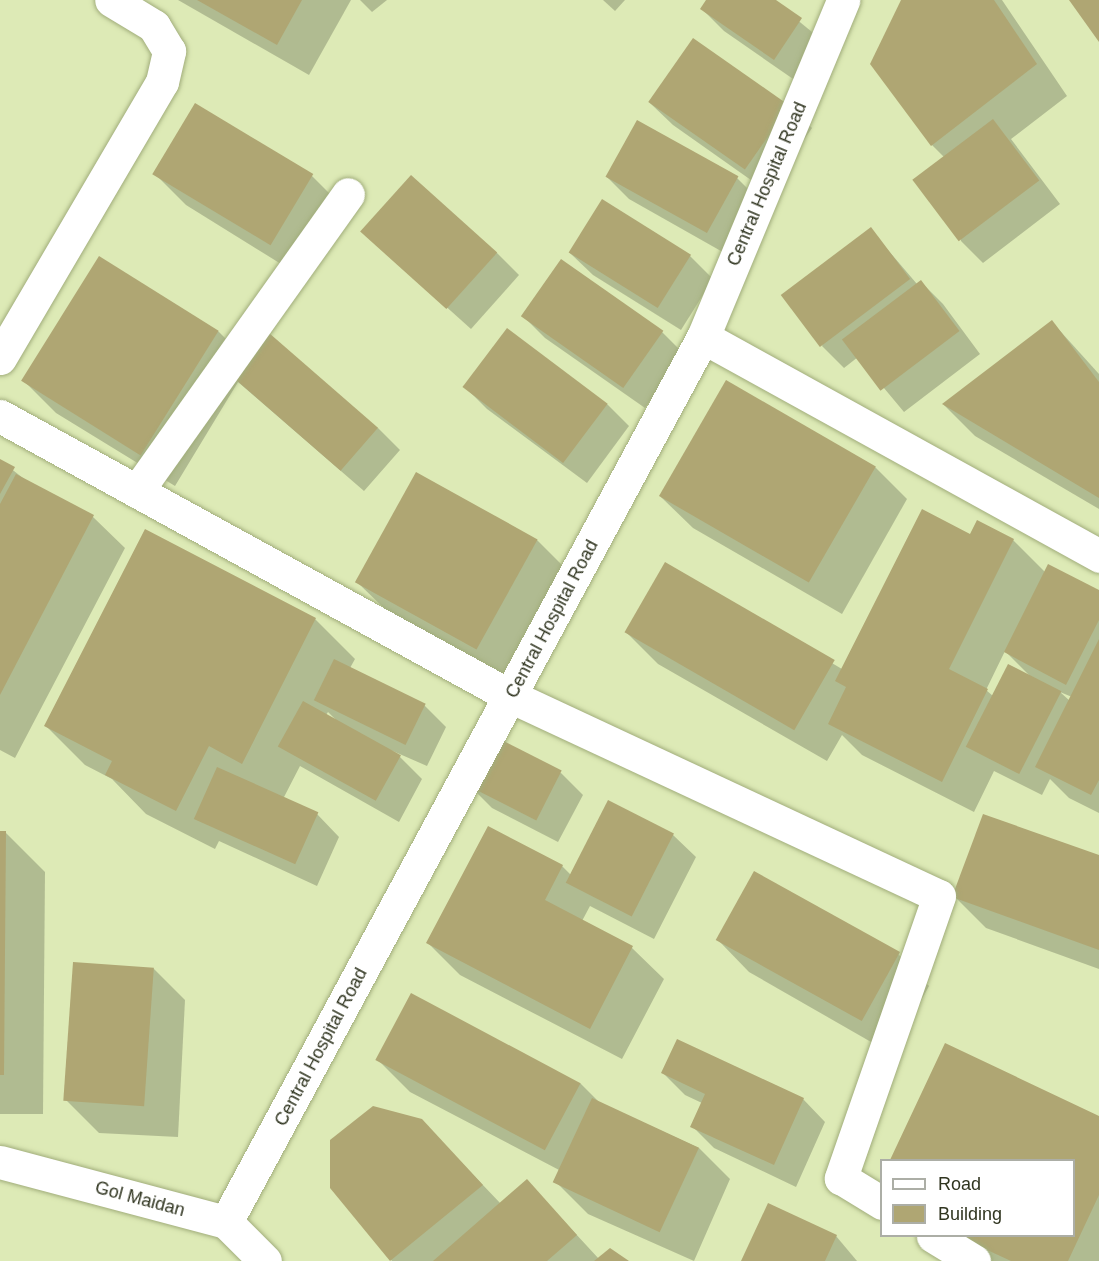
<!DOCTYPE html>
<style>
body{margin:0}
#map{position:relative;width:1099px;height:1261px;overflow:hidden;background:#ddeab6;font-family:Helvetica,sans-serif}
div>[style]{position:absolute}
.shadow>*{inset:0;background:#0003}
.building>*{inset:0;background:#afa673;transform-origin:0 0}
.roads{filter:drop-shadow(0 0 2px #a1ad7b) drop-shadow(0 0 2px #a1ad7b)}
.minor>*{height:33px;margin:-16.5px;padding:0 16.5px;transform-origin:16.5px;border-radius:16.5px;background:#fff}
span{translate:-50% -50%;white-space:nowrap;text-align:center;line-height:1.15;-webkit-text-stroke:6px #fff;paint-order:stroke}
.street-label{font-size:18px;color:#303520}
.legend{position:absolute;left:880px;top:1159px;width:195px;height:78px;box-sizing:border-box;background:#fff;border:2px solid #acaea6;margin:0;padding:8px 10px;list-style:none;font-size:18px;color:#303520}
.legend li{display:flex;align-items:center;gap:12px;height:30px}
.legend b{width:30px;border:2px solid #acaea6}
</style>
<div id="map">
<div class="shadow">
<div style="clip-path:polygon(178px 0,351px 0,309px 75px)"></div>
<div style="clip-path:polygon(360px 0,387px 0,372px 12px)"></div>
<div style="clip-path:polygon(603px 0,625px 0,615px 11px)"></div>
<div style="clip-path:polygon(708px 0,773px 0,823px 41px,796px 81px,724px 31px,702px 9px)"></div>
<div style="clip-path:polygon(902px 0,1002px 0,1067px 96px,1011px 139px,1060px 204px,983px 263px,961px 241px,945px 158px,932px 145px)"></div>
<div style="clip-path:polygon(650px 103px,789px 106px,812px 128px,768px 192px,673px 125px)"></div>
<div style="clip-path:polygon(154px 173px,312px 176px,344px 208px,302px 277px,186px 205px)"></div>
<div style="clip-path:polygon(607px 177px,737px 178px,759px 200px,728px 255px,629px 199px)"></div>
<div style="clip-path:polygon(602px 201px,690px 256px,713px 279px,681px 330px,593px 275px,570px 253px)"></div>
<div style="clip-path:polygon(870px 229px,917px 284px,921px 282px,943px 304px,980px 354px,904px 412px,858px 357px,844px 368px,822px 346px)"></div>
<div style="clip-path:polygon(363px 232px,497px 253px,519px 275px,471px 329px)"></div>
<div style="clip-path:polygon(523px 316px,662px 332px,684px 354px,645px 408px,545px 338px)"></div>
<div style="clip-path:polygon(1052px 322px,1099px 374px,1099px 509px,975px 436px,944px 405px)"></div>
<div style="clip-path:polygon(218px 331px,240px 353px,378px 428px,400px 450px,364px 491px,238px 382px,175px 486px,56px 413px,24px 381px)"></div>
<div style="clip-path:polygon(727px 382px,875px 467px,907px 499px,842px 614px,693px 528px,661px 497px)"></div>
<div style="clip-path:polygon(465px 387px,607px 404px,629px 426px,587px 483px,487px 409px)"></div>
<div style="clip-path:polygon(0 460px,28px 482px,93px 517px,125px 548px,15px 758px,0 750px)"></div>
<div style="clip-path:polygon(evenodd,146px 531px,315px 619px,355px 659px,350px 668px,424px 705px,446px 727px,427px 766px,379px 745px,400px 757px,422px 779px,399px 822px,300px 766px,283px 799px,317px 814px,339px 837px,317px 886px,219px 841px,215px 849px,146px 814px,112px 779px,85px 765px,46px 726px,146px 531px,328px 712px,336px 720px,326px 715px,328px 712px)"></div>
<div style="clip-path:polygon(evenodd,971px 536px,1013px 540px,1045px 572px,1099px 592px,1099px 813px,1069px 798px,1050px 779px,1042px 795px,994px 771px,974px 812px,862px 755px,842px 735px,827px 761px,658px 664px,627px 633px,665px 565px,842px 669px,971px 536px,1005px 651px,1030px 676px,993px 696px,986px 690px,1005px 651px,971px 536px,1060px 692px,1072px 697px,1070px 701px,1060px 692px)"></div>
<div style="clip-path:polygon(537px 540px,569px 572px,510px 681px,390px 614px,358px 583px)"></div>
<div style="clip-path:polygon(561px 773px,583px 795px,558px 842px,492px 808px,470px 786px)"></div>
<div style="clip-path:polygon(609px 802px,673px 835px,696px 857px,654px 939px,590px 906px,582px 921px,632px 948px,664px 979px,622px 1059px,460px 975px,428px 943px,562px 866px,571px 875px)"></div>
<div style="clip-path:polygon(0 832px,6px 833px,45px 872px,43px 1114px,0 1114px)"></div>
<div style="clip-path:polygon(1099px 857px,1099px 969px,986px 928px,954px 896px)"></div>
<div style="clip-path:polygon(718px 940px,898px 954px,929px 986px,892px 1054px,749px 972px)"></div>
<div style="clip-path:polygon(153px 968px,185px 1000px,178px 1137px,99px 1133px,67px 1101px)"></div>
<div style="clip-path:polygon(945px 1045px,1099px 1117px,1099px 1261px,970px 1261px,916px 1236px,1074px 1236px,1074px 1160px,891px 1160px)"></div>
<div style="clip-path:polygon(378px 1060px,580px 1083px,600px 1103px,699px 1148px,730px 1179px,694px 1261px,588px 1214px,556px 1182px,561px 1171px,410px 1092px)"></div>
<div style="clip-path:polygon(663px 1073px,803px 1099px,825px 1122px,796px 1187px,714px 1148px,692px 1126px,702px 1103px,685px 1095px)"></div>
<div style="clip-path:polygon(421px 1120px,501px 1204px,527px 1181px,599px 1259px,626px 1261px,392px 1261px,332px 1187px)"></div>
<div style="clip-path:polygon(836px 1236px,857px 1261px,743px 1261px)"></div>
</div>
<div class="building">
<div style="clip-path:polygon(197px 0,302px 0,277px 45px)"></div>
<div style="clip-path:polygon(706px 0,776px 0,802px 18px,774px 60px,700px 9px)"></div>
<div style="clip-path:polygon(901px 0,994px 0,1037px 64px,931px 146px,870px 64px)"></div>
<div style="clip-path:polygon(1069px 0,1099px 0,1099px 42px)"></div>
<div style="left:693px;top:38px;width:118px;height:78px;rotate:35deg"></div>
<div style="left:195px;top:103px;width:138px;height:83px;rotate:31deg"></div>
<div style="left:993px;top:119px;width:77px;height:101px;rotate:53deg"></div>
<div style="left:637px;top:120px;width:116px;height:65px;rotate:29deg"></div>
<div style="left:411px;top:175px;width:116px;height:76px;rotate:42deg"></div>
<div style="left:602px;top:199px;width:105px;height:63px;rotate:32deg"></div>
<div style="left:871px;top:227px;width:65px;height:113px;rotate:53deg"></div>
<div style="left:99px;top:256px;width:141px;height:147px;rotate:32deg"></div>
<div style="left:561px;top:259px;width:125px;height:70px;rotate:35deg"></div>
<div style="left:921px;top:280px;width:64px;height:99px;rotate:53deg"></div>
<div style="clip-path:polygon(1052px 320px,1099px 382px,1099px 498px,942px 404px)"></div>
<div style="left:261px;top:326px;width:155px;height:57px;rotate:41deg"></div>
<div style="left:507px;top:328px;width:126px;height:74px;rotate:37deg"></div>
<div style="left:726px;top:380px;width:173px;height:134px;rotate:30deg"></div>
<div style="clip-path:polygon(0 459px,15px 467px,0 494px)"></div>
<div style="left:416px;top:472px;width:139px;height:126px;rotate:29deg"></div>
<div style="clip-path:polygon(16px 474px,94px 515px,0 695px,0 504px)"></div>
<div style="clip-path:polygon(922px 509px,970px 534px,977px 520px,1014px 539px,949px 669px,988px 689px,942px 782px,828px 724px,846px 687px,835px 681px)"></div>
<div style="clip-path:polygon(145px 529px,316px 618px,242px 764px,209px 746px,176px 811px,105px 775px,112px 761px,44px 726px)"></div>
<div style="left:665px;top:562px;width:196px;height:81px;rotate:30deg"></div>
<div style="clip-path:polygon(1048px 564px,1099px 590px,1099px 620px,1066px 685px,1004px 652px)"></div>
<div style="clip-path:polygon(1099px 639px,1099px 780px,1091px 795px,1035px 767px)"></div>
<div style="left:334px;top:659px;width:102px;height:46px;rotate:26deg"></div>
<div style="left:1008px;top:664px;width:60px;height:93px;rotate:27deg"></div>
<div style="left:303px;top:701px;width:112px;height:52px;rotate:29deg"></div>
<div style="left:494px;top:736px;width:76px;height:56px;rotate:27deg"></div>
<div style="left:217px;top:767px;width:111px;height:57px;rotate:24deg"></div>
<div style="left:608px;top:800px;width:74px;height:93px;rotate:27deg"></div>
<div style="clip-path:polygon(983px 814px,1099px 855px,1099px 950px,952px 897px)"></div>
<div style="clip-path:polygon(488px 826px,563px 865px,545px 900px,633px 946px,590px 1029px,426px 943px)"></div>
<div style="clip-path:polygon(0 831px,6px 831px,4px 1075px,0 1075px)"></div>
<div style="left:754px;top:871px;width:167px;height:79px;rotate:29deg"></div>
<div style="left:73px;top:962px;width:81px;height:139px;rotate:4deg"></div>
<div style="left:411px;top:993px;width:192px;height:76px;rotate:28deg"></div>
<div style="clip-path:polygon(677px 1039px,804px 1098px,774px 1165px,690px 1127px,705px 1094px,661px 1073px)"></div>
<div style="clip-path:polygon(945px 1043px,1099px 1116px,1099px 1195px,1068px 1261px,1011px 1261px,957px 1236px,1074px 1236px,1074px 1160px,890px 1160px)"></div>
<div style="left:592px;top:1098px;width:118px;height:93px;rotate:25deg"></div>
<div style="clip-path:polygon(373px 1106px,422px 1119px,483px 1185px,390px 1261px,330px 1188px,330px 1140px)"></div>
<div style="clip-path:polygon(527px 1179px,577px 1235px,547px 1261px,433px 1261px)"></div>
<div style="clip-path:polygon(768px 1203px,837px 1235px,825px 1261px,741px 1261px)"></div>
<div style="clip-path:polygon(610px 1248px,629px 1261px,594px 1261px)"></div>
</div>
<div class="roads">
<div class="minor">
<div style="left:703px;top:337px;width:453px;rotate:28.9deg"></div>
<div style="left:0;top:358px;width:320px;rotate:-59.6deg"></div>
<div style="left:162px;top:82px;width:32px;rotate:-77deg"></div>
<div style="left:169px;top:51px;width:29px;rotate:-121deg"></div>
<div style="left:154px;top:26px;width:50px;rotate:-148.8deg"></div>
<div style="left:0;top:416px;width:582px;rotate:28.77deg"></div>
<div style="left:510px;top:696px;width:473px;rotate:25deg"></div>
<div style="left:939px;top:896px;width:299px;rotate:109.2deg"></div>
<div style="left:841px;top:1178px;width:48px;rotate:31.4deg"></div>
<div style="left:137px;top:491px;width:364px;rotate:-54.6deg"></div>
<div style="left:0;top:1162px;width:234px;rotate:14.9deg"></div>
<div style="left:226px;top:1222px;width:55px;rotate:45deg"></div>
<div style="left:226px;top:1222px;width:1005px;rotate:-61.68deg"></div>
<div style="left:703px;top:337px;width:365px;rotate:-67.4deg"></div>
<div style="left:933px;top:1236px;width:48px;rotate:31.4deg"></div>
</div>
</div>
<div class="street-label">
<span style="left:767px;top:184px;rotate:-67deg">Central Hospital Road</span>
<span style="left:552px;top:619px;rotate:-62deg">Central Hospital Road</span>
<span style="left:321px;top:1047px;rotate:-62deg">Central Hospital Road</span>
<span style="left:140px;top:1199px;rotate:15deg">Gol Maidan</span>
</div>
<ul class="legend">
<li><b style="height:8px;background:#fff"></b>Road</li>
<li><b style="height:16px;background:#afa673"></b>Building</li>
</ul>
</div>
